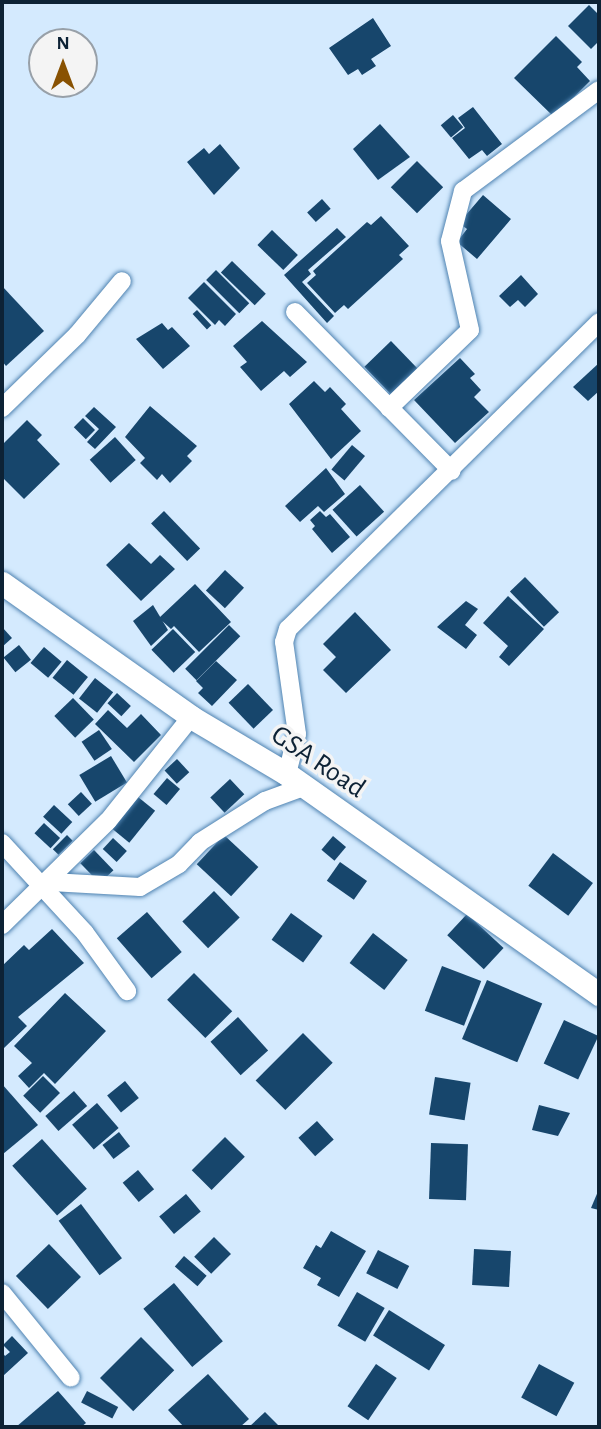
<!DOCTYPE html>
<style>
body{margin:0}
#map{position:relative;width:601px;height:1429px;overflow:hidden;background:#d4eafe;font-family:"Alegreya Sans",sans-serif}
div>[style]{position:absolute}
.building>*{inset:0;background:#17466c;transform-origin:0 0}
.roads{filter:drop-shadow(0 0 2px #4f83b1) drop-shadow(0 0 2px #4f83b1)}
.minor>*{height:18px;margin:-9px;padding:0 9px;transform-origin:9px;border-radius:9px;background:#fff}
.tertiary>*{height:23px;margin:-11.5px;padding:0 11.5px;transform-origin:11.5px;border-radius:11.5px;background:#fff}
span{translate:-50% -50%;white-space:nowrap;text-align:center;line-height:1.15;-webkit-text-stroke:7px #f4f4f4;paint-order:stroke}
.street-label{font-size:28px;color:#0d2235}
.frame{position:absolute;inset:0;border:4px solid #0d2235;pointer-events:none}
.north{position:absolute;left:28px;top:28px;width:70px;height:70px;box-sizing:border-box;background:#f4f4f4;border:2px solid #98a0a8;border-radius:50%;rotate:0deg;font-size:19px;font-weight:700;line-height:28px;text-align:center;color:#0d2235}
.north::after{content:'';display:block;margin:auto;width:24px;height:32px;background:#895202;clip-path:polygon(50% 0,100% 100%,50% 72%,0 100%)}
</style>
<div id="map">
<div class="building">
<div style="clip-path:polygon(589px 5px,599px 15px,599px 41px,591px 49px,568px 26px)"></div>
<div style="clip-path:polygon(373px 18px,391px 46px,371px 59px,376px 66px,362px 75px,358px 69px,348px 75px,329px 48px)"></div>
<div style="clip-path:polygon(556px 36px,582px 62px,577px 67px,590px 81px,554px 117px,514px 78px)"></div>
<div style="clip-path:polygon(473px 107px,502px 144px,487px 156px,482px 150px,469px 159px,452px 138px,465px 128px,458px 118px)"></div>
<div style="left:453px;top:115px;width:16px;height:16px;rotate:50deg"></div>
<div style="clip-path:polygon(380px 124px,410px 157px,378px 180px,353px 149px)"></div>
<div style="clip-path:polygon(220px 144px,240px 168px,214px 195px,187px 162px,204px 148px,209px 154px)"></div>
<div style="left:417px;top:161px;width:37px;height:37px;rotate:45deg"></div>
<div style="clip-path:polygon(483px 195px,511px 219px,477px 259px,457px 242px,467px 229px,459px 223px)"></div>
<div style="left:322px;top:199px;width:13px;height:20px;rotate:48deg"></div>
<div style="clip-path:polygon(381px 216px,409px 246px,399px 255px,403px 259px,348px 309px,344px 305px,335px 313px,307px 283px,316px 275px,313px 271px,367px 222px,371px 225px)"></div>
<div style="clip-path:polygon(337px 228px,346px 237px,308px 270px,311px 274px,302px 282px,334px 316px,327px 323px,284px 275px)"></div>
<div style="left:272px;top:230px;width:36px;height:21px;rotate:44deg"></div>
<div style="left:232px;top:261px;width:47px;height:16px;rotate:44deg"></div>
<div style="left:216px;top:270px;width:47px;height:14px;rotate:45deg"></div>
<div style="clip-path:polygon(521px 275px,538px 294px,525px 307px,518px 300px,510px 307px,499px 296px)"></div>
<div style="clip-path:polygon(204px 282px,236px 314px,225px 326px,219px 320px,215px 325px,188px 298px)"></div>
<div style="clip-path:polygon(2px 286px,44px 331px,6px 366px,2px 361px)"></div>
<div style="left:197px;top:310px;width:21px;height:6px;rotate:47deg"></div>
<div style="clip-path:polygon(262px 321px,307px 362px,290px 377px,284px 371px,261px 391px,240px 367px,247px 362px,233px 346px)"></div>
<div style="clip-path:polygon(162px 323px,168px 330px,172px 327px,190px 346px,163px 369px,136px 339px)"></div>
<div style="left:391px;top:341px;width:42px;height:37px;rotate:46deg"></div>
<div style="clip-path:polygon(460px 358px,475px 374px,470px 378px,481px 390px,474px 397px,489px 412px,455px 443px,414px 400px)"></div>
<div style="clip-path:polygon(599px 363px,599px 391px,588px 401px,573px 387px)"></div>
<div style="clip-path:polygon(314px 381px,325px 392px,330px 387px,346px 404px,341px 409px,361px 431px,331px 459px,289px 404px)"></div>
<div style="clip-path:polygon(150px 406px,197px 446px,187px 456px,192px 461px,170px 483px,162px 474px,157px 480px,140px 463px,145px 458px,125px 437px)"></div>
<div style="clip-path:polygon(94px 407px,116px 427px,95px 449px,87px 442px,99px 429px,85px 416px)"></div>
<div style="left:83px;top:418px;width:17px;height:13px;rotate:45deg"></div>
<div style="clip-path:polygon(27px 420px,42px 435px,37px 440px,60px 464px,24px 499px,2px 477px,2px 445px)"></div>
<div style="left:115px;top:437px;width:31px;height:34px;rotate:48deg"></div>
<div style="left:352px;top:445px;width:17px;height:32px;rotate:40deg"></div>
<div style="clip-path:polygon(326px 468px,345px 494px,324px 512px,318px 506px,300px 522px,285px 506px)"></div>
<div style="left:360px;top:485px;width:36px;height:37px;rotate:48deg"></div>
<div style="left:164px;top:511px;width:52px;height:18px;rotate:46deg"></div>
<div style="clip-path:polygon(320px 511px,326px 517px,330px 514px,350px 537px,332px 553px,312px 529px,315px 526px,310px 520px)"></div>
<div style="clip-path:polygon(129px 543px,151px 564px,160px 555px,175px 569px,141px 601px,106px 565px)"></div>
<div style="left:225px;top:570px;width:26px;height:28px;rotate:43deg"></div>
<div style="left:525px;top:577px;width:49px;height:21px;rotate:46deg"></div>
<div style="clip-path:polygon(195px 584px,231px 622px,199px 652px,174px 626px,171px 629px,159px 618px)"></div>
<div style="clip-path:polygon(508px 596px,544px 629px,509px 666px,499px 657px,508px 646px,483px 623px)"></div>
<div style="clip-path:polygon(466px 601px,478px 609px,465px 625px,477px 635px,466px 649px,437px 627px)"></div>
<div style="clip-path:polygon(153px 605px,168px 630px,151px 646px,133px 621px)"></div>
<div style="clip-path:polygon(355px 612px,391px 650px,346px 693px,323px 670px,336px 657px,323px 644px)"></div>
<div style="left:229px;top:625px;width:16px;height:62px;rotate:45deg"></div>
<div style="clip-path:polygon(2px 627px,12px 638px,2px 647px)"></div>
<div style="left:173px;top:629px;width:32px;height:30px;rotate:46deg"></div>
<div style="left:19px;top:645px;width:19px;height:20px;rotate:51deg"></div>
<div style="left:44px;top:647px;width:23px;height:21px;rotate:40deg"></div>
<div style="left:67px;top:660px;width:27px;height:23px;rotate:39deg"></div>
<div style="clip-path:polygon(216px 661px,237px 680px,212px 706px,198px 693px,203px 688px,196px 681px)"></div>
<div style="left:95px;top:678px;width:23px;height:26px;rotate:38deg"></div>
<div style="left:248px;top:684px;width:36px;height:27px;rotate:46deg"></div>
<div style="left:117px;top:693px;width:19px;height:14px;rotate:43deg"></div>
<div style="left:73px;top:698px;width:30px;height:26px;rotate:46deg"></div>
<div style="clip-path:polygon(108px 710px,127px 728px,141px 714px,161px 735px,134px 762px,95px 724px)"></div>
<div style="left:99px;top:730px;width:23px;height:21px;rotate:56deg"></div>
<div style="left:111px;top:756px;width:31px;height:37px;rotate:59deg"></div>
<div style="left:177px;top:759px;width:18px;height:17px;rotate:47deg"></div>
<div style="left:167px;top:778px;width:17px;height:21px;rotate:40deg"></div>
<div style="left:230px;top:779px;width:21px;height:27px;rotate:47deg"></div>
<div style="left:81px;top:792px;width:16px;height:18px;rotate:47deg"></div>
<div style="left:138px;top:797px;width:22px;height:41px;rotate:39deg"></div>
<div style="left:54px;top:805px;width:25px;height:16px;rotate:43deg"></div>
<div style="left:44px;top:823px;width:22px;height:14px;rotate:43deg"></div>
<div style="left:67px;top:835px;width:8px;height:20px;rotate:45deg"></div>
<div style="left:224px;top:835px;width:47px;height:40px;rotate:43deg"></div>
<div style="left:333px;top:836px;width:17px;height:18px;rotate:40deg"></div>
<div style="left:113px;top:838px;width:19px;height:15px;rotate:43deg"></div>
<div style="left:94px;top:850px;width:28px;height:19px;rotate:46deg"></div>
<div style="left:553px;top:853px;width:50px;height:41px;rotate:37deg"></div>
<div style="left:340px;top:862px;width:33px;height:23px;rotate:35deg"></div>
<div style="left:214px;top:891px;width:37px;height:44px;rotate:46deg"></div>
<div style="left:147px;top:912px;width:53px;height:40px;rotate:49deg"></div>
<div style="left:291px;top:913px;width:39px;height:33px;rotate:36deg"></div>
<div style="left:467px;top:914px;width:50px;height:29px;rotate:43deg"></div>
<div style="clip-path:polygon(52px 929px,84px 963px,18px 1017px,27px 1026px,4px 1048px,2px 966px,24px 945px,29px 950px)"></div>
<div style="left:373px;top:933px;width:44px;height:38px;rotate:38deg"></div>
<div style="left:442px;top:966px;width:42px;height:48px;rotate:21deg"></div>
<div style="left:194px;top:973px;width:54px;height:38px;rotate:45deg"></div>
<div style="left:487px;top:980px;width:60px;height:64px;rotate:23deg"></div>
<div style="clip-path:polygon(65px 993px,106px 1031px,55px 1084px,44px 1073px,29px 1088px,18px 1076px,32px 1063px,14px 1046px)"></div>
<div style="left:238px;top:1017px;width:45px;height:37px;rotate:48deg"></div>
<div style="left:564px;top:1020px;width:38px;height:48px;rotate:25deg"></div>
<div style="left:303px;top:1033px;width:42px;height:67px;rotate:45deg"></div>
<div style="left:43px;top:1076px;width:24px;height:28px;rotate:45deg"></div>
<div style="left:435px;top:1077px;width:36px;height:38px;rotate:9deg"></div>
<div style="left:125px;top:1081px;width:22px;height:23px;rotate:51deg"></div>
<div style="clip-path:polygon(2px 1084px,38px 1125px,3px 1154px,2px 1153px)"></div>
<div style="left:74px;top:1091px;width:20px;height:38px;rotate:49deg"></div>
<div style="left:97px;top:1103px;width:33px;height:33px;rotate:49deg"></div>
<div style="clip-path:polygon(539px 1105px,570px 1113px,558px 1136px,532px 1130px)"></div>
<div style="left:317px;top:1121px;width:25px;height:25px;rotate:48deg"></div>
<div style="left:119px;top:1132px;width:18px;height:21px;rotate:52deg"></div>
<div style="left:225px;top:1137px;width:28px;height:47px;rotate:45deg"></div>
<div style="left:42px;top:1139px;width:67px;height:40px;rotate:48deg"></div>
<div style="left:431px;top:1143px;width:37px;height:56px;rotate:2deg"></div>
<div style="left:138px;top:1170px;width:25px;height:20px;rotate:50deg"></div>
<div style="clip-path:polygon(599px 1189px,599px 1210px,591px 1208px)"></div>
<div style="left:186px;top:1194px;width:23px;height:35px;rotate:50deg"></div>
<div style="left:81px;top:1204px;width:68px;height:28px;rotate:53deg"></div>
<div style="clip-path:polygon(331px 1231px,366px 1251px,339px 1297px,317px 1285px,321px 1278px,303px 1268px,316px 1245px,321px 1248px)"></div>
<div style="left:214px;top:1237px;width:24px;height:28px;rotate:45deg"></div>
<div style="left:49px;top:1244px;width:46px;height:46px;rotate:46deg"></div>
<div style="left:474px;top:1249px;width:37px;height:36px;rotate:3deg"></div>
<div style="left:378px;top:1250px;width:35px;height:26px;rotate:27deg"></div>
<div style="left:184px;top:1256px;width:30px;height:14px;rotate:41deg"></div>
<div style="left:174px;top:1283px;width:76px;height:40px;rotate:50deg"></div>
<div style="left:357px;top:1292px;width:32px;height:39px;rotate:30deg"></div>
<div style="left:389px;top:1310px;width:66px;height:30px;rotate:32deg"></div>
<div style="clip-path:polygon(12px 1336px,28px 1353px,3px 1376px,2px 1352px,5px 1356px,10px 1352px,3px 1345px)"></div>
<div style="left:141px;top:1337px;width:47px;height:58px;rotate:45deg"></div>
<div style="left:376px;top:1364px;width:25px;height:51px;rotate:34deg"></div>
<div style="left:539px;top:1364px;width:40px;height:38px;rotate:28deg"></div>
<div style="clip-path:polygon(208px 1374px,249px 1419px,240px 1427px,184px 1427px,168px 1410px)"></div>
<div style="clip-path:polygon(58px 1391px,86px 1423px,81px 1427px,16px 1427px)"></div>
<div style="left:87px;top:1391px;width:35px;height:13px;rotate:27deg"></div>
<div style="clip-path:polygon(265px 1412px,280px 1427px,249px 1427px)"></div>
</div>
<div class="roads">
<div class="minor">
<div style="left:295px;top:312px;width:223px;rotate:45.4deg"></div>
<div style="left:2px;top:408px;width:105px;rotate:-44.2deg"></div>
<div style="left:77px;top:335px;width:70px;rotate:-50.2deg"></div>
<div style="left:389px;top:408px;width:112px;rotate:-43.9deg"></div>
<div style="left:470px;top:330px;width:91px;rotate:-102.7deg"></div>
<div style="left:450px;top:241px;width:52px;rotate:-75.4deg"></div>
<div style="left:463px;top:191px;width:169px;rotate:-36.6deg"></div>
<div style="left:287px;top:774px;width:41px;rotate:-76deg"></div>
<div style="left:297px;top:734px;width:93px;rotate:-98deg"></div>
<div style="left:284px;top:642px;width:14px;rotate:-73deg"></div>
<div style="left:288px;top:629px;width:437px;rotate:-44.6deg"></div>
<div style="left:2px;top:843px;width:122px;rotate:47.3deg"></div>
<div style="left:85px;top:933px;width:72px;rotate:54.1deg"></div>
<div style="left:51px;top:882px;width:89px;rotate:3.2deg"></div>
<div style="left:140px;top:887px;width:45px;rotate:-30.5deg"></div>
<div style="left:179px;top:864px;width:30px;rotate:-46deg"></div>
<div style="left:200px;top:842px;width:77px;rotate:-32.2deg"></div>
<div style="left:265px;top:801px;width:40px;rotate:-20.2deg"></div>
<div style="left:2px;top:925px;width:148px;rotate:-44.5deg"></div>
<div style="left:108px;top:821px;width:133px;rotate:-51.4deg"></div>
<div style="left:2px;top:1293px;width:109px;rotate:50.9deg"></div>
</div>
<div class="tertiary">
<div style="left:2px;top:583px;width:232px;rotate:35.3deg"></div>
<div style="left:191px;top:717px;width:112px;rotate:30.7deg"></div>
<div style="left:287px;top:774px;width:382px;rotate:35.2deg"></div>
</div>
</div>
<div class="street-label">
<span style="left:318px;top:762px;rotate:34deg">GSA Road</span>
</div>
<div class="frame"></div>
<div class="north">N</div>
</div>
